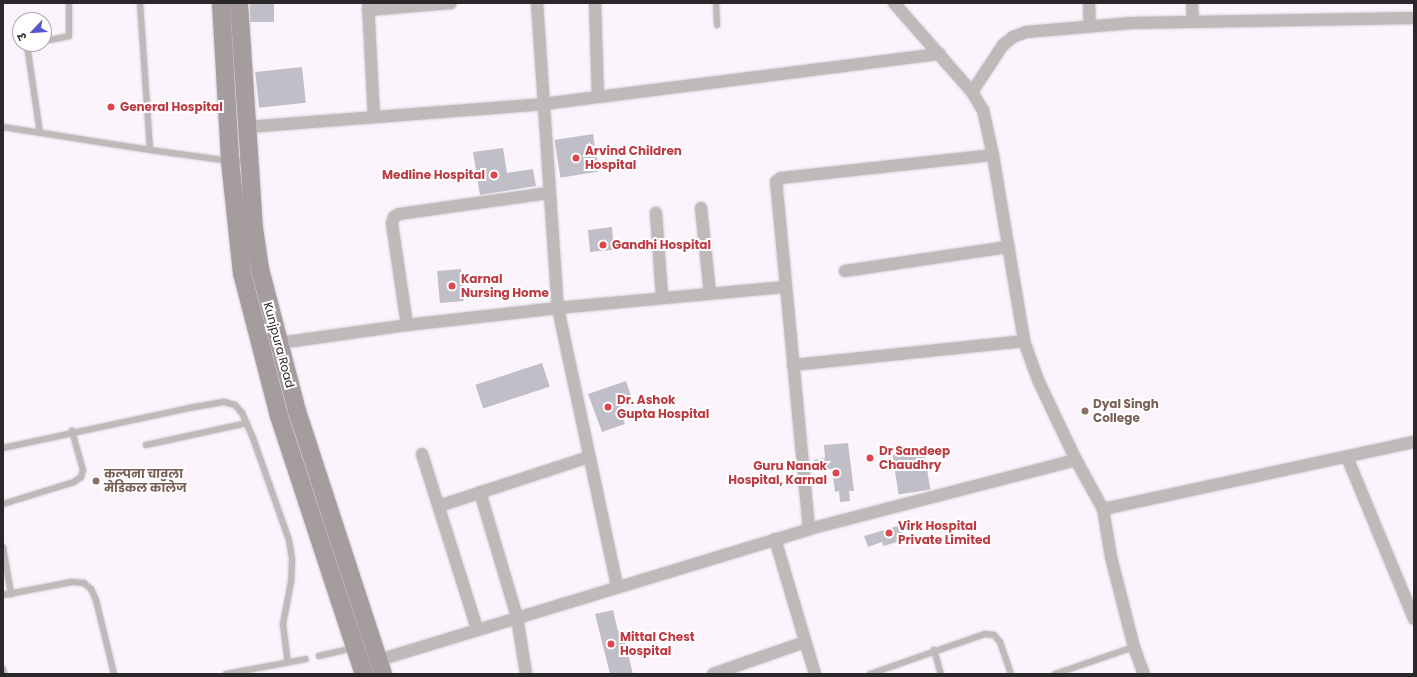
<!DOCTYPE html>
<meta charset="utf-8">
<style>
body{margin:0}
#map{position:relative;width:1417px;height:677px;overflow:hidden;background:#fbf4fd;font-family:Poppins,"Noto Sans Devanagari",sans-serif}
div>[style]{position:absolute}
.building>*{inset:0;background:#c0bec7;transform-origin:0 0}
.roads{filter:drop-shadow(0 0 1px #d6cfd7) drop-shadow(0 0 1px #d6cfd7)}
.lane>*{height:6px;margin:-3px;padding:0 3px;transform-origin:3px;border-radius:3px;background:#bfbaba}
.street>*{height:12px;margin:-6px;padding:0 6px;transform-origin:6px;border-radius:6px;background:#bfbaba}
.secondary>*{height:18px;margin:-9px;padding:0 9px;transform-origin:9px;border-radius:9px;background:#a49c9d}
.dots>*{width:11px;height:11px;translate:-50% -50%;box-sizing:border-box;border:2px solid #fff;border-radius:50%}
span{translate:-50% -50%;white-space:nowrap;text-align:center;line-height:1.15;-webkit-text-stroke:4px #fff;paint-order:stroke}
.health-label{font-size:12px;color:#be3a42;font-weight:700}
.left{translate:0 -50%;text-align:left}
.right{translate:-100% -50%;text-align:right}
.street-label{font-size:12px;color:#2b282b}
.education-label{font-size:12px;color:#785e54;font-weight:700}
.frame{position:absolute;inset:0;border:4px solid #2b282b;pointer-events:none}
.north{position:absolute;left:12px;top:12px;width:40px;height:40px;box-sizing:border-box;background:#fff;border:1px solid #aaa9aa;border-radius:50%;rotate:245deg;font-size:11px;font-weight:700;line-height:16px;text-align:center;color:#2b282b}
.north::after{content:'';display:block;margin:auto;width:14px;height:18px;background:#5b55cd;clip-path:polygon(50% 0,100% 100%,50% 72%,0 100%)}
</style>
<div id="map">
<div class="building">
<div style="left:250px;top:3px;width:24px;height:19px"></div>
<div style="left:302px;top:67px;width:36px;height:47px;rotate:84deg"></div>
<div style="left:593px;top:134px;width:38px;height:39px;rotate:81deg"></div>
<div style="clip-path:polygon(503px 148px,507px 173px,533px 169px,536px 186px,480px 195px,473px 152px)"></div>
<div style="clip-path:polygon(612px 227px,613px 239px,620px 239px,621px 249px,590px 252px,588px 230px)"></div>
<div style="left:461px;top:269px;width:32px;height:24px;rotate:85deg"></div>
<div style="left:542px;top:363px;width:25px;height:70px;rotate:72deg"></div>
<div style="clip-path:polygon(626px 381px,633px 402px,619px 407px,625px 424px,602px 432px,588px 394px)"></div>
<div style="clip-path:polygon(848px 443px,854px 491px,849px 491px,850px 501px,840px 502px,839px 491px,835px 492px,832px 469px,815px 471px,814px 460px,825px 458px,824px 445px)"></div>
<div style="left:924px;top:450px;width:40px;height:32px;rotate:81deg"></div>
<div style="clip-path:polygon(901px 525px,905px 540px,883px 546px,882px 542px,868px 547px,864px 536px)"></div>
<div style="clip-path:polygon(613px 610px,618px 631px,622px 630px,633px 674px,610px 674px,595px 614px)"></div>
</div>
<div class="roads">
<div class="lane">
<div style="left:140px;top:3px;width:147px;rotate:86.1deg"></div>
<div style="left:716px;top:3px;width:22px;rotate:87deg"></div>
<div style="left:44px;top:41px;width:25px;rotate:-11deg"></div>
<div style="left:69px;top:36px;width:33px;rotate:-90deg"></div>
<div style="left:30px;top:44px;width:3px;rotate:162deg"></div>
<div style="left:27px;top:45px;width:89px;rotate:81.6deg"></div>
<div style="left:3px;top:127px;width:149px;rotate:8.9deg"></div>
<div style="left:150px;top:150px;width:81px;rotate:7.8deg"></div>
<div style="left:230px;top:161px;width:19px"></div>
<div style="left:146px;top:445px;width:103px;rotate:-12.3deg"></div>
<div style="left:3px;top:448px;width:190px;rotate:-12.1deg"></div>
<div style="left:189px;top:408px;width:36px;rotate:-10deg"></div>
<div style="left:224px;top:402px;width:11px;rotate:15deg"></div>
<div style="left:235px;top:405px;width:11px;rotate:49deg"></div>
<div style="left:242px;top:413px;width:27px;rotate:66deg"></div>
<div style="left:253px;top:438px;width:108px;rotate:70.6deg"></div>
<div style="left:289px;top:540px;width:19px;rotate:81deg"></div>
<div style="left:292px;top:559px;width:23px;rotate:92deg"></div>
<div style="left:291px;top:582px;width:43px;rotate:100.8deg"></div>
<div style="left:283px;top:624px;width:38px;rotate:83deg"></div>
<div style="left:3px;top:504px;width:74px;rotate:-17.2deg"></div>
<div style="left:74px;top:482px;width:9px;rotate:-36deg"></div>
<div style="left:81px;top:477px;width:7px;rotate:-74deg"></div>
<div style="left:83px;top:470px;width:41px;rotate:-105.8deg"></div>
<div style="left:3px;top:547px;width:48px;rotate:80.3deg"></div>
<div style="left:3px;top:595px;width:70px;rotate:-10.7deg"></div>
<div style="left:72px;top:582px;width:12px;rotate:5deg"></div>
<div style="left:84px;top:583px;width:9px;rotate:41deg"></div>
<div style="left:91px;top:589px;width:12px;rotate:66deg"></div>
<div style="left:96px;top:600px;width:76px;rotate:76.3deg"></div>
<div style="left:934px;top:650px;width:25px;rotate:74deg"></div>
<div style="left:319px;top:656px;width:37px;rotate:-13deg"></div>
<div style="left:3px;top:669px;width:5px;rotate:79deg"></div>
<div style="left:226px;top:674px;width:81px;rotate:-10.6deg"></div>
<div style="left:870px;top:674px;width:122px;rotate:-19.2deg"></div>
<div style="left:985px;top:634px;width:9px;rotate:6deg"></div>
<div style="left:994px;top:635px;width:9px;rotate:49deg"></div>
<div style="left:1000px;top:642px;width:34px;rotate:71deg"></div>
<div style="left:1055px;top:674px;width:83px;rotate:-18.9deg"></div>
</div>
<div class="street">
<div style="left:368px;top:3px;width:114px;rotate:87deg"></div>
<div style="left:537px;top:3px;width:306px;rotate:86.1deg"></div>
<div style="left:558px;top:308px;width:284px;rotate:78deg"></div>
<div style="left:595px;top:3px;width:94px;rotate:88.2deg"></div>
<div style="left:894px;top:3px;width:118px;rotate:48.8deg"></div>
<div style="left:972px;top:92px;width:21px;rotate:59deg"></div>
<div style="left:983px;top:110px;width:46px;rotate:77.5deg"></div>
<div style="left:993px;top:155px;width:189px;rotate:80.5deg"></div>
<div style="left:1024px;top:341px;width:41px;rotate:70.3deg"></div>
<div style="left:1038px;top:380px;width:89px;rotate:64.6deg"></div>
<div style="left:1076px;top:460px;width:56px;rotate:61.1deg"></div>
<div style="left:1103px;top:509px;width:49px;rotate:80.5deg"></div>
<div style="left:1111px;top:557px;width:93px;rotate:75.7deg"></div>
<div style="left:1134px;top:647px;width:29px;rotate:70deg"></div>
<div style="left:1089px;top:3px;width:23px;rotate:88deg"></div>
<div style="left:1192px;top:3px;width:18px;rotate:87deg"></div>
<div style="left:368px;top:10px;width:83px;rotate:-4.8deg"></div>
<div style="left:972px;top:92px;width:56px;rotate:-56.6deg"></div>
<div style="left:1003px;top:45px;width:13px;rotate:-39deg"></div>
<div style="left:1013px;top:37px;width:14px;rotate:-21deg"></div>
<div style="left:1026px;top:32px;width:106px;rotate:-4.9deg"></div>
<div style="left:1132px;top:23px;width:282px;rotate:-1deg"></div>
<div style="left:246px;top:127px;width:298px;rotate:-4.4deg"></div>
<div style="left:543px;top:104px;width:400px;rotate:-7.2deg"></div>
<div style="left:701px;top:208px;width:85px;rotate:84deg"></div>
<div style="left:656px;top:213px;width:84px;rotate:85.9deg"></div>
<div style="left:845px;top:271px;width:165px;rotate:-8.4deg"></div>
<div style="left:407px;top:325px;width:103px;rotate:-98.4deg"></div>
<div style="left:392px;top:223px;width:6px;rotate:-72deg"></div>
<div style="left:394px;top:217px;width:6px;rotate:-31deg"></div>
<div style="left:399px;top:214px;width:150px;rotate:-8deg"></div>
<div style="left:272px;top:344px;width:136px;rotate:-8deg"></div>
<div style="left:407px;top:325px;width:152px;rotate:-6.4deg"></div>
<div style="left:558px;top:308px;width:228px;rotate:-5.3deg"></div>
<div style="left:793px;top:365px;width:232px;rotate:-5.9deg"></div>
<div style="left:422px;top:454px;width:182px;rotate:72.5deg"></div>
<div style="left:1347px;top:457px;width:175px;rotate:67.5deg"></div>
<div style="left:480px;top:492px;width:130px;rotate:73.5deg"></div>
<div style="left:517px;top:617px;width:58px;rotate:81deg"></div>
<div style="left:439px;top:506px;width:158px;rotate:-18.1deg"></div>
<div style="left:1103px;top:509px;width:318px;rotate:-12.2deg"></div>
<div style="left:809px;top:529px;width:349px;rotate:-95.4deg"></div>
<div style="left:776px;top:182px;width:6px;rotate:-39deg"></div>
<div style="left:781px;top:178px;width:213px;rotate:-6.2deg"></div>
<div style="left:775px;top:539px;width:141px;rotate:73.5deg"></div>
<div style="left:379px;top:660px;width:450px;rotate:-16.9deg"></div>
<div style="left:809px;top:529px;width:276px;rotate:-14.5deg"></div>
<div style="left:713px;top:674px;width:97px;rotate:-19.2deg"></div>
</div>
<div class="secondary">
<div style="left:221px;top:3px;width:158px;rotate:86.7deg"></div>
<div style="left:230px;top:161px;width:113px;rotate:83.9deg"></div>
<div style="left:242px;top:273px;width:148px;rotate:75.5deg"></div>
<div style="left:279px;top:416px;width:272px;rotate:71.8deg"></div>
<div style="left:239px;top:3px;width:225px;rotate:86.2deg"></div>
<div style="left:254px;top:228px;width:41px;rotate:81.7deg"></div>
<div style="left:260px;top:269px;width:147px;rotate:75.4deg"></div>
<div style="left:297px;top:411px;width:277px;rotate:71.9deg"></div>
</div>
</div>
<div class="dots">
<div style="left:111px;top:107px;background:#e0444e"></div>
<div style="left:576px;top:158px;background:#e0444e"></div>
<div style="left:494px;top:175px;background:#e0444e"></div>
<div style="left:603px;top:245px;background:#e0444e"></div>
<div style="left:452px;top:286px;background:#e0444e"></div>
<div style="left:608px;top:407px;background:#e0444e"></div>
<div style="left:1085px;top:411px;background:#8d6e63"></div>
<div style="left:870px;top:458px;background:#e0444e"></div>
<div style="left:836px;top:473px;background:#e0444e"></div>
<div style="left:96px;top:481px;background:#8d6e63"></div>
<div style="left:889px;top:533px;background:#e0444e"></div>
<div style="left:611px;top:644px;background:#e0444e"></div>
</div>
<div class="health-label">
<span class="left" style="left:120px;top:107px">General Hospital</span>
<span class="left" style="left:585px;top:158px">Arvind Children<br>Hospital</span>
<span class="right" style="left:485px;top:175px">Medline Hospital</span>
<span class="left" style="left:612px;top:245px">Gandhi Hospital</span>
<span class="left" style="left:461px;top:286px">Karnal<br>Nursing Home</span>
<span class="left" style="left:617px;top:407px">Dr. Ashok<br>Gupta Hospital</span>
<span class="left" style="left:879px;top:458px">Dr Sandeep<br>Chaudhry</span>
<span class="right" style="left:827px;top:473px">Guru Nanak<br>Hospital, Karnal</span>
<span class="left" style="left:898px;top:533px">Virk Hospital<br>Private Limited</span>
<span class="left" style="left:620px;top:644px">Mittal Chest<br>Hospital</span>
</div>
<div class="street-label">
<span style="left:279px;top:345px;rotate:75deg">Kunjpura Road</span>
</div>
<div class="education-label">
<span class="left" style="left:1093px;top:411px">Dyal Singh<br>College</span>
<span class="left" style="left:104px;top:481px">कल्पना चावला<br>मेडिकल कॉलेज</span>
</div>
<div class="frame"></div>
<div class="north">उ</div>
</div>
